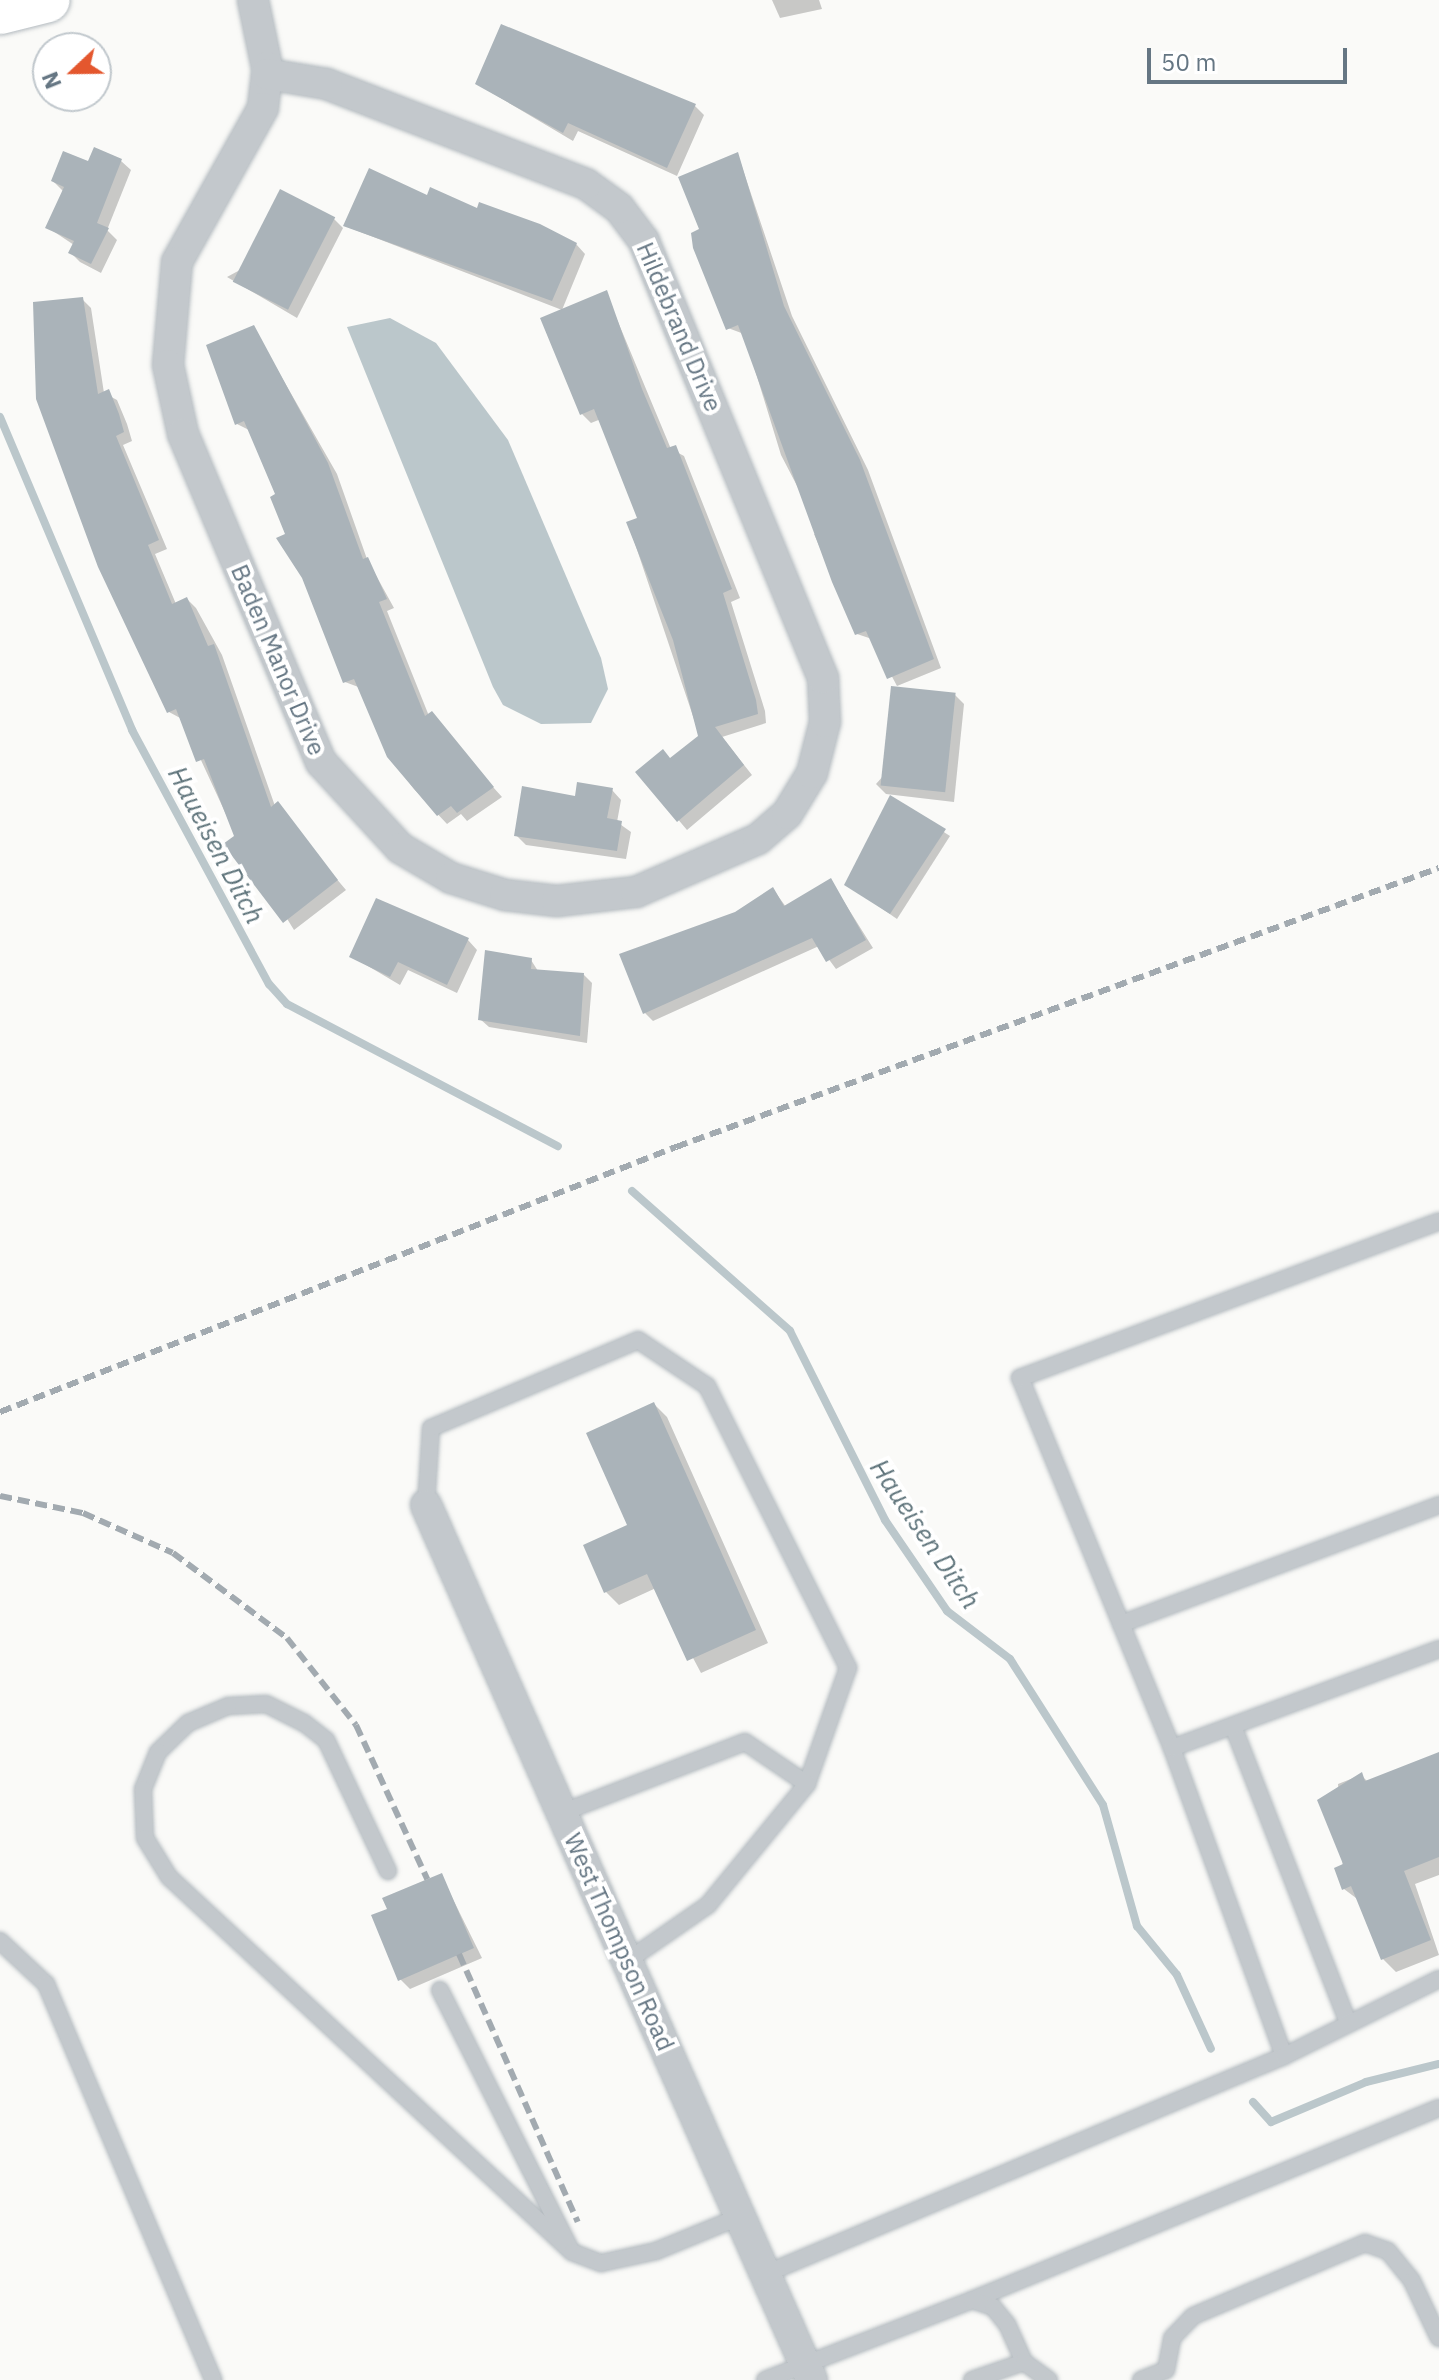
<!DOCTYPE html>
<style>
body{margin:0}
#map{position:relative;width:1439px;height:2380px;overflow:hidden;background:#fafaf8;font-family:"IBM Plex Sans",sans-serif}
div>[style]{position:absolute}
.water>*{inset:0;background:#bbc7cb}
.shadow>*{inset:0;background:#0003}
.stream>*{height:8px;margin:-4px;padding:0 4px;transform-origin:4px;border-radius:4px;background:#bbc7cb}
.building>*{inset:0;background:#aab3b9;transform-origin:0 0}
.roads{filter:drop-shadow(0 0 2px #b3babf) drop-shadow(0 0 2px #b3babf)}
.service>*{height:16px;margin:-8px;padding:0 8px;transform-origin:8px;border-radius:8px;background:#c3c8cc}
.minor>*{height:30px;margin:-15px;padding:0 15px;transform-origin:15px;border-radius:15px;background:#c3c8cc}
.secondary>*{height:44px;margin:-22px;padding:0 22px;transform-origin:22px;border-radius:22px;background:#fff}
.rail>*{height:6px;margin-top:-3px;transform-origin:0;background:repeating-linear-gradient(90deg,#a2aab0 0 12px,transparent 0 18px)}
span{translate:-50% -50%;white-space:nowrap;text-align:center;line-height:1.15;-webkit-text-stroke:8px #fff;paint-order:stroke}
.street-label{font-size:24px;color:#657683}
.water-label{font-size:26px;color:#60757c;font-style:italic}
.north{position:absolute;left:32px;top:32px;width:80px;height:80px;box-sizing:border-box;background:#fff;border:2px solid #c1c8cd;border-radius:50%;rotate:248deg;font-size:22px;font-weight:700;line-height:32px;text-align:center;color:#657683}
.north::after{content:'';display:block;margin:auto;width:28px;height:36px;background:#e4572e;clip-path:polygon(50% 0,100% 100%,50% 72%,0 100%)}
.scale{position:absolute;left:1147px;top:48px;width:200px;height:36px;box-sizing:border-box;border:4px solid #657683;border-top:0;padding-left:10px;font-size:24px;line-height:28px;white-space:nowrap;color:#657683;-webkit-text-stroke:6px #fff;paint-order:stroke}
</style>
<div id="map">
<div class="water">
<div style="clip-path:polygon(390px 318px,436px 343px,508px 440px,601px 658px,608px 689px,591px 723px,541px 724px,503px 705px,493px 687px,347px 327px)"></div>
</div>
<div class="shadow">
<div style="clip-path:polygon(772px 0,819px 0,822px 9px,780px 18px)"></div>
<div style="clip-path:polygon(477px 84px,694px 105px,704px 115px,677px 176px,578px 131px,573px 141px)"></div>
<div style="clip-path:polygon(738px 155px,792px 316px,868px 470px,941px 668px,897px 686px,872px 639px,857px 634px,814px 534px,821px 532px,781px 455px,744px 334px,728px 328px,702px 230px)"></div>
<div style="clip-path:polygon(121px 161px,131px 170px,107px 230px,117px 240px,101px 273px,80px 262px,71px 253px,74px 245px,47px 227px,63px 191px,53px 181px,89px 164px)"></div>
<div style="clip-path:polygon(428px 197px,576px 244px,585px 254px,562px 310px,345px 226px)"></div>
<div style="clip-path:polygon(334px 219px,343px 228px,297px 318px,227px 277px)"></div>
<div style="clip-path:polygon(606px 293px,671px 449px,684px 456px,740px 598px,731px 602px,765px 711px,766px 723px,722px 737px,752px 775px,687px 830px,638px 772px,671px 760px,700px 737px,628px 523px,639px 519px,601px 419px,591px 423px,582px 414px)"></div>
<div style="clip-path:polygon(82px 299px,91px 308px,104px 393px,117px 400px,127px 424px,132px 441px,123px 445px,167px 549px,155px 554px,176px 604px,187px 599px,196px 608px,222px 655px,275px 806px,346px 890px,294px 930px,236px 836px,182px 719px,169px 712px,82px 522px)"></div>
<div style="clip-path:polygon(253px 327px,337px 474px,367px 559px,394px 608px,387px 611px,429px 716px,502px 797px,467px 821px,461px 814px,447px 824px,414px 789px,389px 756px,361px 688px,345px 682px,278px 495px,251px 431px,237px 424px)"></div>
<div style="clip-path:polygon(955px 695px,964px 704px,954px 802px,886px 794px,876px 784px)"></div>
<div style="clip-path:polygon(612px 790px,621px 800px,617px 822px,631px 832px,626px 859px,526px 845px,516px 835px,576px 798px)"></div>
<div style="clip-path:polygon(891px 798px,950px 836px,897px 919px,846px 884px)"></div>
<div style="clip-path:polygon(831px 881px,873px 948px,836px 969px,819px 946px,653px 1021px,645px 1013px,736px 914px,773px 889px,786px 907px)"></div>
<div style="clip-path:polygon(468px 940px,477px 950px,457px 993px,408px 970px,400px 985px,351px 956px)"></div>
<div style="clip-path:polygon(531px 960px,538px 971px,584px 975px,592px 983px,587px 1043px,489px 1027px,480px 1019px)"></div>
<div style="clip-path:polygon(654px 1404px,667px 1417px,768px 1643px,701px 1673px,656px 1588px,619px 1605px,606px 1592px,630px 1526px)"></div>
<div style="clip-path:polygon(1439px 1754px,1439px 1875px,1415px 1884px,1439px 1955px,1396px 1972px,1383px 1959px,1360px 1901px,1344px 1889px,1338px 1784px,1361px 1775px,1368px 1782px)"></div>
<div style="clip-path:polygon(441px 1875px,482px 1958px,410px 1989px,400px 1979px,390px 1910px)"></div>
</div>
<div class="stream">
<div style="left:0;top:417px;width:340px;rotate:67.1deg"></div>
<div style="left:132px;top:730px;width:289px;rotate:61.7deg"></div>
<div style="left:269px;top:984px;width:27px;rotate:48deg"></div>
<div style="left:287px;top:1004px;width:306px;rotate:27.7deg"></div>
<div style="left:632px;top:1191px;width:211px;rotate:41.5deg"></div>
<div style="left:790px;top:1331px;width:212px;rotate:63.3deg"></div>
<div style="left:885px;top:1520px;width:110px;rotate:55.7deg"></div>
<div style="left:947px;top:1611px;width:79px;rotate:37.3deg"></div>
<div style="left:1010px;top:1659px;width:173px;rotate:57.5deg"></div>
<div style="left:1103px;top:1805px;width:126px;rotate:74.3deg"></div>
<div style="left:1137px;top:1926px;width:63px;rotate:50.8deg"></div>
<div style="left:1177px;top:1975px;width:81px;rotate:65.3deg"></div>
<div style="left:1253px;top:2102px;width:27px;rotate:48deg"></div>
<div style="left:1271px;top:2122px;width:103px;rotate:-22.8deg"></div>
<div style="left:1366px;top:2082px;width:75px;rotate:-13.9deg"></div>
</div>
<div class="building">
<div style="clip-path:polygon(501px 24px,696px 104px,667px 168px,568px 123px,563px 133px,475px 84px)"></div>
<div style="clip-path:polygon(94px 147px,122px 159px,97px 223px,109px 228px,91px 264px,68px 253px,74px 241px,45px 228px,64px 187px,51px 181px,63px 151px,88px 161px)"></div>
<div style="clip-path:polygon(738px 152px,784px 306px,860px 460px,934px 659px,887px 679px,866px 631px,855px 635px,832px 582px,738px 325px,726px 330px,693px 248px,691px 233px,699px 229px,678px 177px)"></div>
<div style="clip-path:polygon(369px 168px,427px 195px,430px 187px,477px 208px,479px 202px,540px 224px,577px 243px,552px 301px,343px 226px)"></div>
<div style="left:280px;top:189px;width:62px;height:104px;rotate:27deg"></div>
<div style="clip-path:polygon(607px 290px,642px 389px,667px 448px,676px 445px,732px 589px,723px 593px,756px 700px,758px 714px,715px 727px,744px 765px,677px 822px,635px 772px,663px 749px,670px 758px,698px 736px,673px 640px,626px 522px,637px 518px,594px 409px,580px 415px,540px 318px)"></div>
<div style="clip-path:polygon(83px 297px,98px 394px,109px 389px,119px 414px,124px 432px,116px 436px,159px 540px,148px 545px,172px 604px,187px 597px,208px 646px,214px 644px,271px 807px,278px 801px,338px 880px,283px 923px,223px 844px,234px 836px,204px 759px,196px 762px,176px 709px,167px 713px,98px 567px,36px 399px,33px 302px)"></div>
<div style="clip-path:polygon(254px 325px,328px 463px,363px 559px,368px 557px,387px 599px,379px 602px,425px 716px,432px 711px,494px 787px,457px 813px,451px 806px,437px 816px,387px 757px,354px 679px,343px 683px,302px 578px,276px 538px,285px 534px,270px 497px,275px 494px,244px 421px,235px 425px,206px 345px)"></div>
<div style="left:891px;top:686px;width:65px;height:100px;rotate:6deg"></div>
<div style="clip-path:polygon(577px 782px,613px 788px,607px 818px,622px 821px,617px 851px,514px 836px,522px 786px,575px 796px)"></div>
<div style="clip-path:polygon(890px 795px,946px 829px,890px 914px,844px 885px)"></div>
<div style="clip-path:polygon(831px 878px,866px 940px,826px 962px,812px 938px,643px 1014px,619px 954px,735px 912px,773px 887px,784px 906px)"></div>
<div style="clip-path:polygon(376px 898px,469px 938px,447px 985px,398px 962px,390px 977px,349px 957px)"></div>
<div style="clip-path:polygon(485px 950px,532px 958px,531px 969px,584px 973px,580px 1036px,478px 1020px)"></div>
<div style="clip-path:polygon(654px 1402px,756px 1630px,687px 1661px,647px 1574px,604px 1593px,583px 1545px,627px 1525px,586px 1433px)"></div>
<div style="clip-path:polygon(1439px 1752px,1439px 1857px,1404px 1871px,1431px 1940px,1381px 1960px,1351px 1886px,1342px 1890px,1334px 1868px,1343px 1864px,1317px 1800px,1362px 1772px,1365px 1781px)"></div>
<div style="clip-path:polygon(442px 1873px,474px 1948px,398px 1981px,371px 1915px,387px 1909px,382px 1898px)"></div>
</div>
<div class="roads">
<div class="service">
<div style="left:426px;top:1505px;width:77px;rotate:-86.3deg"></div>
<div style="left:431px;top:1428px;width:225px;rotate:-23deg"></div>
<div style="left:638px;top:1340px;width:83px;rotate:33.7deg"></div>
<div style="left:707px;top:1386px;width:315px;rotate:63.4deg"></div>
<div style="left:848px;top:1668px;width:123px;rotate:109.5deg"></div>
<div style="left:807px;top:1784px;width:156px;rotate:129.3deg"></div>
<div style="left:708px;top:1905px;width:98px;rotate:145.3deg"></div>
<div style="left:1121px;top:1624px;width:340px;rotate:-20.5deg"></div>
<div style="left:1233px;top:1726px;width:318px;rotate:68.8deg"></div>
<div style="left:1172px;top:1748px;width:400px;rotate:-112.3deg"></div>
<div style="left:1020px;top:1378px;width:447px;rotate:-20.5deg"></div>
<div style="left:561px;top:1813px;width:197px;rotate:-21.1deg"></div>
<div style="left:745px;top:1742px;width:75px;rotate:34.1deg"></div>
<div style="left:388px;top:1871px;width:145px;rotate:-115.3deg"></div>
<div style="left:326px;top:1740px;width:28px;rotate:-142deg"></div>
<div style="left:304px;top:1723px;width:42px;rotate:-153.4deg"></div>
<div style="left:266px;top:1704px;width:38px;rotate:177deg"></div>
<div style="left:228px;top:1706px;width:43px;rotate:157deg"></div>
<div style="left:188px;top:1723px;width:42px;rotate:136deg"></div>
<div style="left:158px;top:1752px;width:40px;rotate:112deg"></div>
<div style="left:143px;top:1789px;width:49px;rotate:87.7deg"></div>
<div style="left:145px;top:1838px;width:46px;rotate:58.4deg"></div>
<div style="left:169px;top:1877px;width:550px;rotate:42.94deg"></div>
<div style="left:0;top:1941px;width:63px;rotate:43.1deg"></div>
<div style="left:46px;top:1984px;width:430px;rotate:67.1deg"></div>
<div style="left:440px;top:1990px;width:293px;rotate:63.3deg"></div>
<div style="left:572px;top:2252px;width:31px;rotate:21deg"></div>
<div style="left:601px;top:2263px;width:56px;rotate:-12.3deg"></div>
<div style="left:656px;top:2251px;width:90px;rotate:-22.3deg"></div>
<div style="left:1284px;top:2056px;width:328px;rotate:-110deg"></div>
<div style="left:1172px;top:1748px;width:285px;rotate:-20.3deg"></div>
<div style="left:765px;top:2274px;width:563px;rotate:-22.78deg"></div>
<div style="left:1284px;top:2056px;width:173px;rotate:-26.4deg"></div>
<div style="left:972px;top:2300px;width:505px;rotate:-22.35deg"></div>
<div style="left:765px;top:2380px;width:222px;rotate:-21.1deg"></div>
<div style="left:972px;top:2300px;width:22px;rotate:18deg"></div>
<div style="left:993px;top:2307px;width:22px;rotate:51deg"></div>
<div style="left:1007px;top:2324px;width:42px;rotate:65.9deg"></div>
<div style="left:972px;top:2380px;width:55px;rotate:-19.1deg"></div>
<div style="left:1024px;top:2362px;width:31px;rotate:36deg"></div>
<div style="left:1141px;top:2380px;width:27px;rotate:-22deg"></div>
<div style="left:1166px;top:2370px;width:33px;rotate:-79deg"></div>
<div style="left:1172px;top:2338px;width:30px;rotate:-46deg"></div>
<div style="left:1193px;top:2316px;width:187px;rotate:-23deg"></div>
<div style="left:1365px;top:2243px;width:24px;rotate:19deg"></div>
<div style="left:1388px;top:2251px;width:38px;rotate:51deg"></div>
<div style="left:1412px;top:2281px;width:63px;rotate:64.7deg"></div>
</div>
<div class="minor">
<div style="left:253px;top:0;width:68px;rotate:78.2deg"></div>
<div style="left:267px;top:67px;width:7px;rotate:90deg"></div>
<div style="left:267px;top:74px;width:34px;rotate:97deg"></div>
<div style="left:263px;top:108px;width:176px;rotate:119.2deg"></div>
<div style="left:177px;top:262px;width:103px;rotate:95deg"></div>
<div style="left:168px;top:365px;width:71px;rotate:77.7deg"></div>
<div style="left:183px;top:434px;width:356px;rotate:67.2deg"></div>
<div style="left:321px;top:762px;width:117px;rotate:47.4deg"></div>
<div style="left:400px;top:848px;width:59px;rotate:30.5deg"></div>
<div style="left:451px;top:878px;width:57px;rotate:17.5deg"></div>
<div style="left:505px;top:895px;width:52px;rotate:6.6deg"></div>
<div style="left:557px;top:901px;width:80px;rotate:-6.5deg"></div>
<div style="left:636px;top:892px;width:133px;rotate:-23.5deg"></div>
<div style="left:758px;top:839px;width:38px;rotate:-41deg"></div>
<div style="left:787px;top:814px;width:48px;rotate:-58.6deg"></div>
<div style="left:812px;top:773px;width:53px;rotate:-75.7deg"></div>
<div style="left:825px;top:722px;width:44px;rotate:-92.6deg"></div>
<div style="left:823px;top:678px;width:472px;rotate:-112.3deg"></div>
<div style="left:644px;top:241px;width:41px;rotate:-127.1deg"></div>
<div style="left:619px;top:208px;width:41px;rotate:-144deg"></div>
<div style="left:586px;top:184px;width:278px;rotate:-158.9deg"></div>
<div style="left:327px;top:84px;width:61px;rotate:-170.5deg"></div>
<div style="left:426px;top:1505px;width:956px;rotate:66.2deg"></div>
</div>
<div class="secondary">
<div style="left:0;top:12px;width:49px;rotate:-14deg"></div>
</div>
</div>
<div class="rail">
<div style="left:0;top:1412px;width:726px;rotate:-21.41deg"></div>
<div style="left:676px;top:1147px;width:812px;rotate:-20.09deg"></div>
<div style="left:0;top:1496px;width:85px;rotate:11.6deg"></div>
<div style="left:83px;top:1513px;width:98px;rotate:24deg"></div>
<div style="left:173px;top:1553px;width:142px;rotate:36.7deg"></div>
<div style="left:287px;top:1638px;width:111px;rotate:51.6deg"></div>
<div style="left:356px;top:1725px;width:170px;rotate:65.2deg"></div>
<div style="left:459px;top:1954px;width:293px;rotate:66.1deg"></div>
</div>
<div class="street-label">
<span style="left:679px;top:327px;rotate:67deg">Hildebrand Drive</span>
<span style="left:278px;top:660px;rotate:67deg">Baden Manor Drive</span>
<span style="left:619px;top:1942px;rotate:66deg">West Thompson Road</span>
</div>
<div class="water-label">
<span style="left:216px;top:845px;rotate:62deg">Haueisen Ditch</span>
<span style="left:925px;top:1534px;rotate:56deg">Haueisen Ditch</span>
</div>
<div class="north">N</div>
<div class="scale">50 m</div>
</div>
